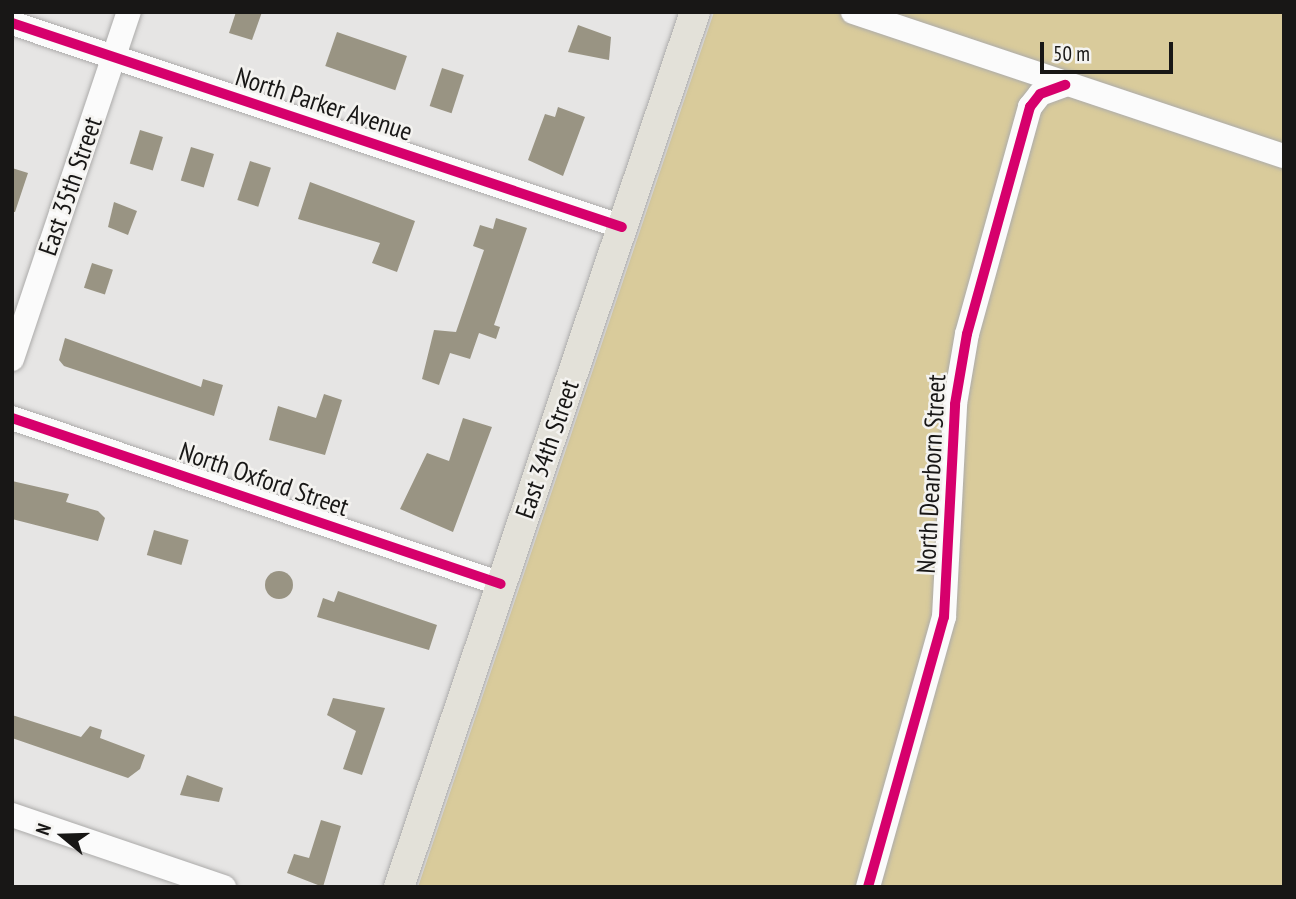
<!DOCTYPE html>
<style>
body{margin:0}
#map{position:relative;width:1296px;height:899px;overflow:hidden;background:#e6e5e4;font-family:"PT Sans Narrow",sans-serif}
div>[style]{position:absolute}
.green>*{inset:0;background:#d9cb9b}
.building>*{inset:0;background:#999483;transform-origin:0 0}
.round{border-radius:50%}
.roads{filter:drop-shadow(0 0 2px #acabaa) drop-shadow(0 0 2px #acabaa)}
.minor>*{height:24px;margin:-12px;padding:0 12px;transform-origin:12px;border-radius:12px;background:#fbfbfb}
.major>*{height:30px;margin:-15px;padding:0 15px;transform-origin:15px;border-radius:15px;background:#e3e1d9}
.cycleway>*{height:10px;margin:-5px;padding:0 5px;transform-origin:5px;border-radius:5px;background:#d6006c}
span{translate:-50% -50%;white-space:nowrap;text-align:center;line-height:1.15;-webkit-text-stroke:5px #f4f3f0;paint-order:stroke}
.street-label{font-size:26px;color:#181716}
.frame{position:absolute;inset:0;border:14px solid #181716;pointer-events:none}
.north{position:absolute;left:28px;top:801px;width:70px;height:70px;-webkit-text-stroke:5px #f4f3f0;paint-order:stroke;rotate:289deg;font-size:19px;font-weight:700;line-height:28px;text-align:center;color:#181716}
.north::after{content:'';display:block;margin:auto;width:24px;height:32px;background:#181716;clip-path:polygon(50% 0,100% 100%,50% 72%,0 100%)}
.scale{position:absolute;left:1040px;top:42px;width:133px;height:32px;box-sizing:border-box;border:4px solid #181716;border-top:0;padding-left:9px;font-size:21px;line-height:24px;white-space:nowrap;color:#181716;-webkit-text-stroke:5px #f4f3f0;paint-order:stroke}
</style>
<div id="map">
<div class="green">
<div style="clip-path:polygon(714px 12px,1284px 12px,1284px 887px,418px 887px)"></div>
</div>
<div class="building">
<div style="clip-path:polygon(236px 12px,262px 12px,252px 40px,229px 33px)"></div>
<div style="clip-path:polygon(578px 25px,611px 37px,609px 60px,568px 52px)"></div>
<div style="left:337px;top:32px;width:74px;height:36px;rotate:19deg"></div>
<div style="left:442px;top:68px;width:23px;height:40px;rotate:18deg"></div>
<div style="clip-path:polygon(558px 107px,585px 117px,563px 176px,528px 160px,545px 114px,555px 117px)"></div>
<div style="left:140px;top:130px;width:24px;height:35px;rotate:17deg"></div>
<div style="left:191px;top:147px;width:24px;height:35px;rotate:17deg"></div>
<div style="left:250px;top:161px;width:22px;height:41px;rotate:18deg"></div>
<div style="clip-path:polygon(12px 168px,28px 173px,15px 212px,12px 212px)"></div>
<div style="clip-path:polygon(310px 182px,415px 221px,397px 272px,372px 263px,380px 243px,298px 219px)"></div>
<div style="clip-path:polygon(114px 202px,137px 211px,128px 235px,108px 227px)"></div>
<div style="clip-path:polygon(496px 218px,527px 228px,494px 325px,500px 327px,496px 339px,479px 333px,470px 359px,450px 353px,439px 385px,422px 379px,434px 330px,456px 332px,484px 250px,473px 246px,480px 225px,493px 229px)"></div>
<div style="left:92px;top:263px;width:22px;height:26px;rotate:18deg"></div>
<div style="clip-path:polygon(65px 338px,201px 387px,203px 379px,223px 385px,214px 416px,64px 366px,59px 360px)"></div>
<div style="clip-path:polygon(324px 394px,342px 400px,325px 455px,269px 440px,278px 406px,316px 418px)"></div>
<div style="clip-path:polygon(463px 418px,492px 427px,453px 532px,400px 509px,427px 453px,449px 461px)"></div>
<div style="clip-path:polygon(12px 481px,69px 494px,66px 502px,98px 511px,105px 518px,98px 541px,12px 519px)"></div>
<div style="left:154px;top:530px;width:36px;height:26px;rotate:16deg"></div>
<div class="round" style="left:265px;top:571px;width:28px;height:28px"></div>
<div style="clip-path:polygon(338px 591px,437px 625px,429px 650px,317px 617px,323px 598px,334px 602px)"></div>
<div style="clip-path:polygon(333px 698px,385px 708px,362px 775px,343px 769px,356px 731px,327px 715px)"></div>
<div style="clip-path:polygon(12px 715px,81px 737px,90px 726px,102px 730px,100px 738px,145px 755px,140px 769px,128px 778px,12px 738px)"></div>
<div style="clip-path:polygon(187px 775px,223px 788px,219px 802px,180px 795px)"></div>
<div style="clip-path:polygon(321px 820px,341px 826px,323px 887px,287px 873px,294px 854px,309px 858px)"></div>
</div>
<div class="roads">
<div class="minor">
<div style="left:853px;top:12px;width:454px;rotate:18.5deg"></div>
<div style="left:12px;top:23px;width:643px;rotate:18.49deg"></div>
<div style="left:12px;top:359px;width:366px;rotate:-71.4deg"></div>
<div style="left:12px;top:418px;width:516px;rotate:18.75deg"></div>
<div style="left:12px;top:815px;width:224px;rotate:18.8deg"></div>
<div style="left:868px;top:887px;width:280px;rotate:-74.3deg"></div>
<div style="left:944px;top:617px;width:213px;rotate:-87deg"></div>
<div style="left:955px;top:404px;width:71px;rotate:-80.3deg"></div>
<div style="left:967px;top:334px;width:236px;rotate:-74.5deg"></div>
<div style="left:1030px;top:107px;width:16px;rotate:-52deg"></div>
<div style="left:1040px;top:94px;width:27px;rotate:-20deg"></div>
</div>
<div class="major">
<div style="left:399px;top:887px;width:924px;rotate:-71.31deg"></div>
</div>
</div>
<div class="cycleway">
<div style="left:12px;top:23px;width:643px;rotate:18.49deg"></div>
<div style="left:12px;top:418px;width:516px;rotate:18.75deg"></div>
<div style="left:868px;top:887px;width:280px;rotate:-74.3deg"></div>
<div style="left:944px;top:617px;width:213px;rotate:-87deg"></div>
<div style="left:955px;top:404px;width:71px;rotate:-80.3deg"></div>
<div style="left:967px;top:334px;width:236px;rotate:-74.5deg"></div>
<div style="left:1030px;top:107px;width:16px;rotate:-52deg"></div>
<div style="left:1040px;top:94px;width:27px;rotate:-20deg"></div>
</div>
<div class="street-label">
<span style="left:324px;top:104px;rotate:18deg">North Parker Avenue</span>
<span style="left:70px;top:186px;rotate:-71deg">East 35th Street</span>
<span style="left:547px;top:449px;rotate:-71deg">East 34th Street</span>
<span style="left:931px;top:474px;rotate:-87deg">North Dearborn Street</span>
<span style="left:264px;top:479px;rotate:19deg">North Oxford Street</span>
</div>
<div class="frame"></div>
<div class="north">N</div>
<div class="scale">50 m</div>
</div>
